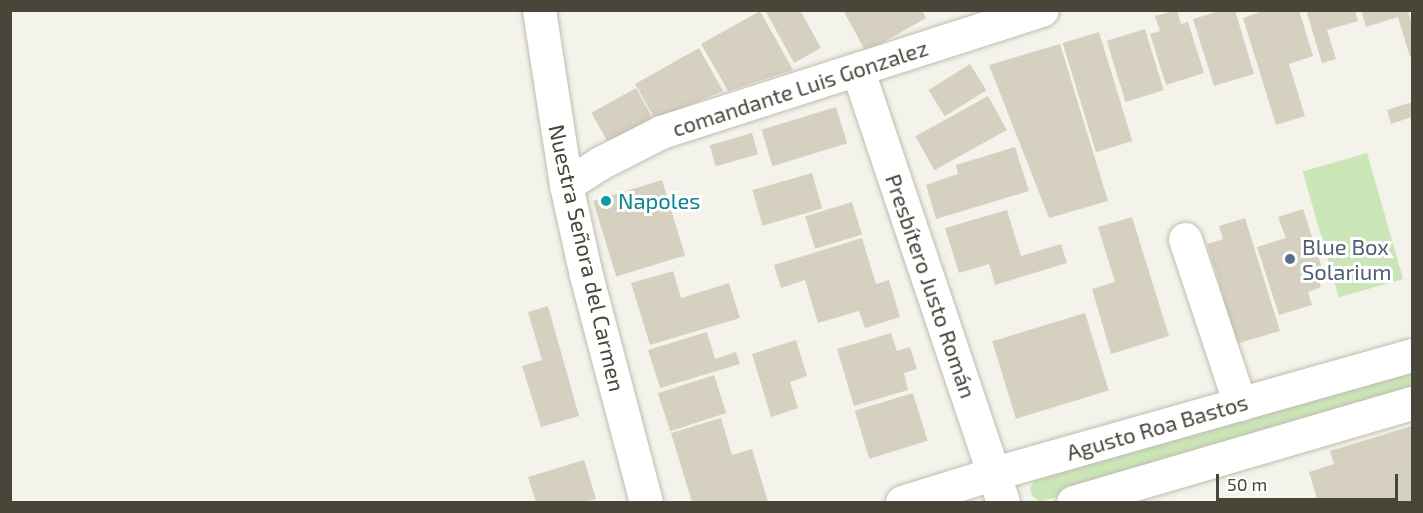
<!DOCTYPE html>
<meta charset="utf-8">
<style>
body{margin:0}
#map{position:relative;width:1423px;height:513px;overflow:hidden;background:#f4f3eb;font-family:"Exo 2",sans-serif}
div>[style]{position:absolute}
.green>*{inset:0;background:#cae6b7;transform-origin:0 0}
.building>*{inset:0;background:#d6d0c1;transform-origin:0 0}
.roads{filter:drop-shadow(0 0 2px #c0bcae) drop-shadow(0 0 2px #c0bcae)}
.minor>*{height:33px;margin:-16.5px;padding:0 16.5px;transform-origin:16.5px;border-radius:16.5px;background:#fff}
.dots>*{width:16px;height:16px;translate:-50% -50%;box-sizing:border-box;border:3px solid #fff;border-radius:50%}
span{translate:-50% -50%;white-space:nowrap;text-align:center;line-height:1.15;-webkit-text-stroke:6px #fff;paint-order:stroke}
.street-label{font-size:22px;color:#484539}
.culture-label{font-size:22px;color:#0d838f}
.left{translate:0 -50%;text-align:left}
.service-label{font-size:22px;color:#4e5e75}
.frame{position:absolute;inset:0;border:12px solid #484539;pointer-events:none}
.scale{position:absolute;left:1216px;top:474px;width:182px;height:27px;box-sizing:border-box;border:3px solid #484539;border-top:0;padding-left:8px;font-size:18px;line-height:21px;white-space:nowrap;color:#484539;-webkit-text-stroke:4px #fff;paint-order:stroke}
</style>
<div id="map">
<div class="green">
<div style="left:1367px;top:153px;width:131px;height:67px;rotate:74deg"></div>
<div style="clip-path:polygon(1412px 367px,1412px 390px,1040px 502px,1032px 496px,1030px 488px,1035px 480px)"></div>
</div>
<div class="building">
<div style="clip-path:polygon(765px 10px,800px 10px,821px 48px,794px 63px)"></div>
<div style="clip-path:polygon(843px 10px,922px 10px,926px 18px,866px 52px)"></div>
<div style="clip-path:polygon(1177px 10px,1181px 24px,1188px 22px,1204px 73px,1166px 85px,1150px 34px,1160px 31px,1155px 16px)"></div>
<div style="clip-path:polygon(1223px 10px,1235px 10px,1254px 74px,1214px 86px,1193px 19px)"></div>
<div style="clip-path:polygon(1266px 10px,1299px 10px,1313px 56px,1289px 64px,1305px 116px,1276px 125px,1243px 18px)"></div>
<div style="clip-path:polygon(1306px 10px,1355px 10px,1358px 21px,1327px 30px,1336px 59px,1322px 63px)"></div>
<div style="clip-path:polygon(1361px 10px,1408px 10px,1412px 26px,1412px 56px,1410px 57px,1398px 17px,1366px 27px)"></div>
<div style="clip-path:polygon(760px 11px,793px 70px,728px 91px,701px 44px)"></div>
<div style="left:1145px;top:29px;width:64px;height:40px;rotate:73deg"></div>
<div style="left:1099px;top:32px;width:114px;height:38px;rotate:73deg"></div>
<div style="clip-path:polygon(1060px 44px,1108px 201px,1049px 218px,989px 65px)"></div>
<div style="clip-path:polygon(699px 48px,723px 91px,655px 119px,635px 84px)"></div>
<div style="left:970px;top:64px;width:31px;height:49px;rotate:58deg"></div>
<div style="left:636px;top:88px;width:35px;height:51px;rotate:61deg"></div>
<div style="left:988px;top:96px;width:39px;height:83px;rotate:61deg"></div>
<div style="clip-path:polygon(1412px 102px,1412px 117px,1391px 124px,1387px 110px)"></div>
<div style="left:836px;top:107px;width:38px;height:78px;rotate:73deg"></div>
<div style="left:752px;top:133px;width:22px;height:44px;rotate:74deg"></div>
<div style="clip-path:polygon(1015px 147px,1029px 191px,936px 219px,926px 185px,958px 174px,956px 165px)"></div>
<div style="left:812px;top:173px;width:37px;height:62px;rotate:74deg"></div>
<div style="left:662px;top:180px;width:79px;height:72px;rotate:73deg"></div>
<div style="left:852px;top:202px;width:34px;height:49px;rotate:73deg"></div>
<div style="clip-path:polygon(1303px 209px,1323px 271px,1316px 272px,1321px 287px,1308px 292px,1312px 305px,1279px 315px,1257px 247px,1286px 238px,1278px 217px)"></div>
<div style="clip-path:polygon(1007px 210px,1021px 256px,1061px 244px,1067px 263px,995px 285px,989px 264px,959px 273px,945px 228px)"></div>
<div style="clip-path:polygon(1132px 217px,1169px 336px,1111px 354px,1092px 289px,1115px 282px,1098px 227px)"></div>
<div style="clip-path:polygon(1245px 218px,1280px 331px,1229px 346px,1215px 301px,1224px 298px,1207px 244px,1223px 239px,1219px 226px)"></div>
<div style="clip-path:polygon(862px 238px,876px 284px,889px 280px,900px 317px,865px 328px,859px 311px,818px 323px,805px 280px,781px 288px,774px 265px)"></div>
<div style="clip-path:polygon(673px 271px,681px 298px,729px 283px,740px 318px,650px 345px,631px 283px)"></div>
<div style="clip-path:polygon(548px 306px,579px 416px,541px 427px,522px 366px,542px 360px,528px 312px)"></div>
<div style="left:1085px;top:313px;width:81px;height:97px;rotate:73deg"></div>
<div style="clip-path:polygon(707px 332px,715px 359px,736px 352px,740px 364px,660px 388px,648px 350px)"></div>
<div style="clip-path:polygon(891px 333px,897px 351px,910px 347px,917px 369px,904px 373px,908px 390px,854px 406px,837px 349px)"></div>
<div style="clip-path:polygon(796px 340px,807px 376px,790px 382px,798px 408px,771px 417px,752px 354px)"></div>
<div style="left:714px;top:375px;width:40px;height:59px;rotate:72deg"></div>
<div style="left:913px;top:393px;width:50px;height:61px;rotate:73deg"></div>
<div style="clip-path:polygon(721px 418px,732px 455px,752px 449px,768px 502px,692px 502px,671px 433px)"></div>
<div style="clip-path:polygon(1412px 426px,1412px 502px,1318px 502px,1309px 472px,1334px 464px,1330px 451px)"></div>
<div style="clip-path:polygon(584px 460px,596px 499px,584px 502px,536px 502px,528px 477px)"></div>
</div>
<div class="roads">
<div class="minor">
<div style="left:539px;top:10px;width:177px;rotate:81.2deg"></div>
<div style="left:566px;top:185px;width:92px;rotate:77.5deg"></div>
<div style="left:586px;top:275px;width:235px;rotate:75.2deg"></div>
<div style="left:858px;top:71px;width:455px;rotate:71.4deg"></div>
<div style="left:566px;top:185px;width:40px;rotate:-32.9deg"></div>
<div style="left:600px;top:163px;width:68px;rotate:-26.9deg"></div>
<div style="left:661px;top:132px;width:400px;rotate:-17.8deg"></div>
<div style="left:1185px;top:239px;width:174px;rotate:71.6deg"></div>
<div style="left:902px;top:502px;width:97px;rotate:-17.3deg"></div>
<div style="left:995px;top:473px;width:433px;rotate:-15.8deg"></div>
<div style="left:1073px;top:502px;width:353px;rotate:-16.3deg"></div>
</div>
</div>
<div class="dots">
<div style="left:606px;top:201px;background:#0f9aa8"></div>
<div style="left:1290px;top:259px;background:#5c6f8a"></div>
</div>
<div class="street-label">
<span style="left:800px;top:88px;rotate:-18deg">comandante Luis Gonzalez</span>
<span style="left:587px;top:258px;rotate:77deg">Nuestra Señora del Carmen</span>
<span style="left:931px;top:286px;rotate:71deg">Presbítero Justo Román</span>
<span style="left:1157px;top:427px;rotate:-16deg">Agusto Roa Bastos</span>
</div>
<div class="culture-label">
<span class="left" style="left:618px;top:201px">Napoles</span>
</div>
<div class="service-label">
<span class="left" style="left:1302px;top:259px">Blue Box<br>Solarium</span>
</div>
<div class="frame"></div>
<div class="scale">50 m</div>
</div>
